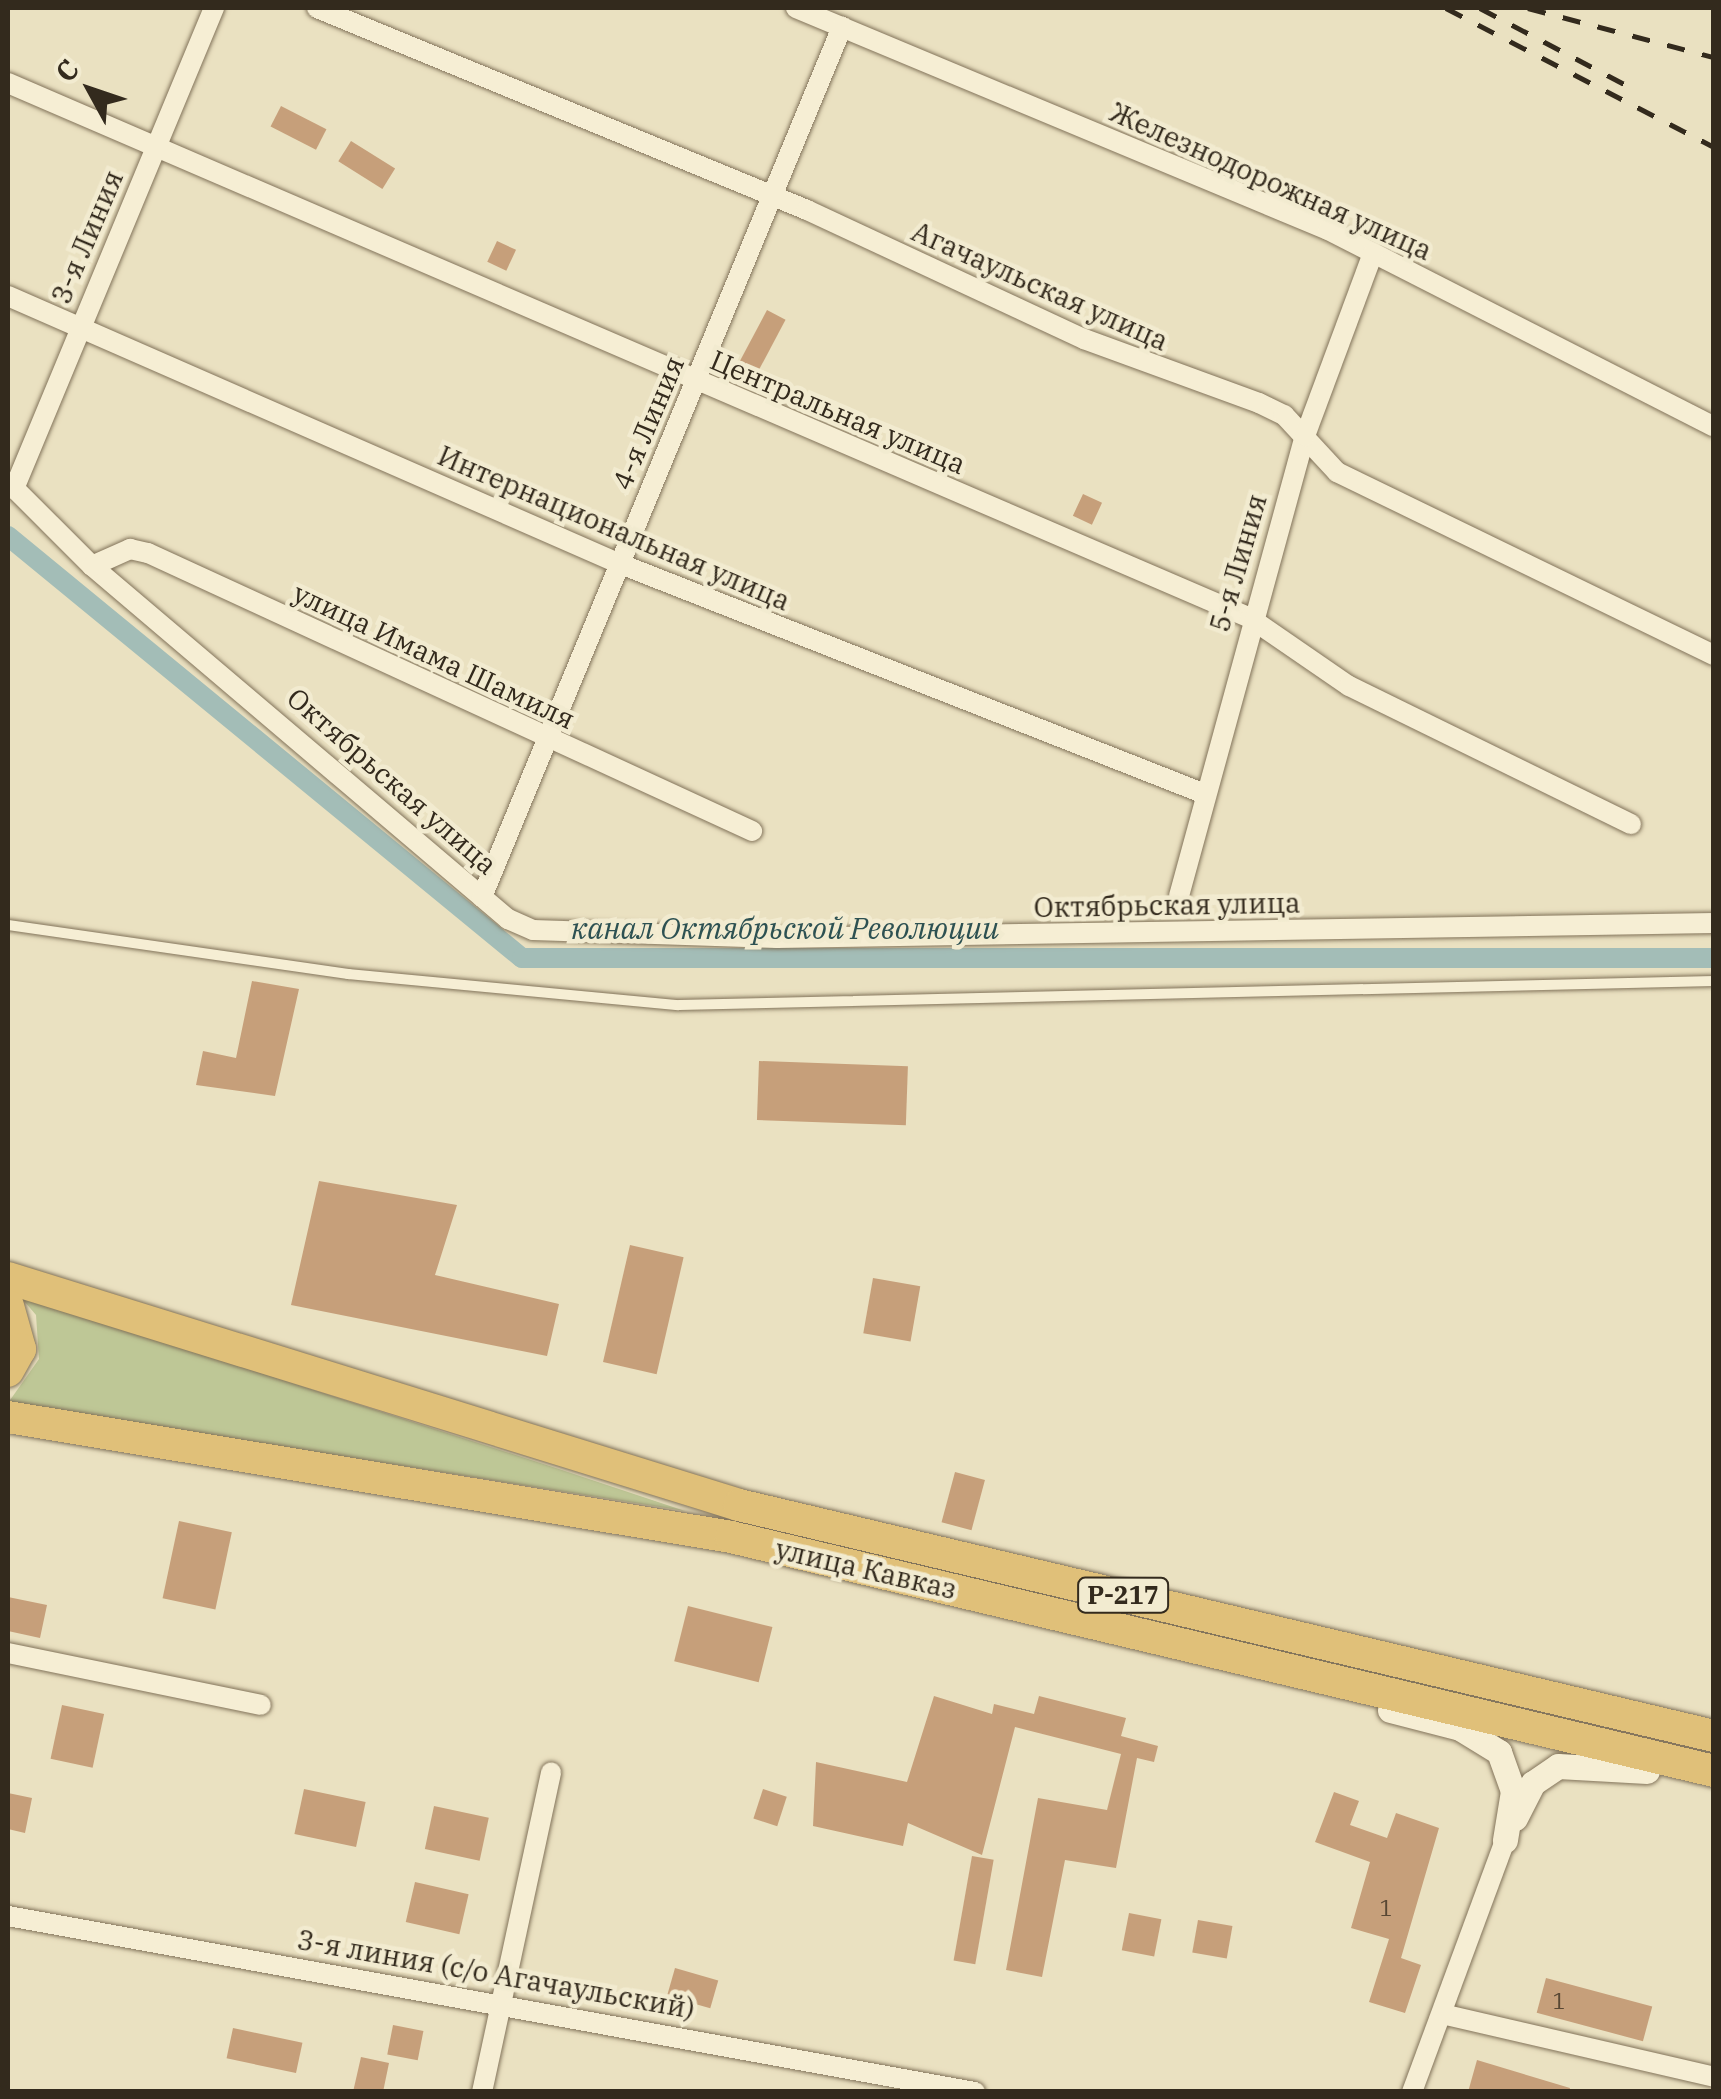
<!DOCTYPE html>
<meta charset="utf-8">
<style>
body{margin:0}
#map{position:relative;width:1721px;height:2099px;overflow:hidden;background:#eae1c1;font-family:"IBM Plex Serif",serif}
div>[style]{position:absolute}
.green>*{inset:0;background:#bec796}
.canal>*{height:20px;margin:-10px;padding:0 10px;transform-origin:10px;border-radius:10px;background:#a3bdb7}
.building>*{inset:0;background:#c69f7a;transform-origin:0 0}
.roads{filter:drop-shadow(0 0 2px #82735a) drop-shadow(0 0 2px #82735a)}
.service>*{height:10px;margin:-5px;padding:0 5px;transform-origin:5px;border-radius:5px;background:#f6eed4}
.minor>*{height:20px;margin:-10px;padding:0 10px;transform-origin:10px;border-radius:10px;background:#f6eed4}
.tertiary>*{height:25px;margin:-12.5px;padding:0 12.5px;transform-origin:12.5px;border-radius:12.5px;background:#f6eed4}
.trunk>*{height:32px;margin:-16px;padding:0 16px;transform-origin:16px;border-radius:16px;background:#e0c079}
.rail>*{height:5px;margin-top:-2.5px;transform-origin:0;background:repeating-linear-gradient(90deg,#332a1d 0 18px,transparent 0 36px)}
span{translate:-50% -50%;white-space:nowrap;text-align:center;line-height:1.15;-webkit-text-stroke:9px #f2ebd0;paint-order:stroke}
.number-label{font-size:22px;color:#584734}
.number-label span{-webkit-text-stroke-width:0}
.shield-label span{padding:2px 8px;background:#f2ebd0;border:2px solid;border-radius:8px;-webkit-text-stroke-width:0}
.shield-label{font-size:25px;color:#332a1d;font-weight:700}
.street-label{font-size:28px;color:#332a1d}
.water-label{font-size:30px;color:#2d5152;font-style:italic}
.frame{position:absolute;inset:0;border:10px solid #332a1d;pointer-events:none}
.north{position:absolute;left:40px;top:40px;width:100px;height:100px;-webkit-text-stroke:8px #f2ebd0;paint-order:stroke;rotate:310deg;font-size:28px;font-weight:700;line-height:40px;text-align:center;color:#332a1d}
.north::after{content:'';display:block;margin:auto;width:35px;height:45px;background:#332a1d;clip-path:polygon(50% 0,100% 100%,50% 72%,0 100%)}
</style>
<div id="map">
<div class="green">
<div style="clip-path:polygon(19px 1295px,562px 1470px,685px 1511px,8px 1403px,39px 1359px,36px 1315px)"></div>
</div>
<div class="canal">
<div style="left:8px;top:536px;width:665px;rotate:39.39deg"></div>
<div style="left:522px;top:958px;width:1192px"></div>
</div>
<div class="building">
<div style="left:281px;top:106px;width:51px;height:23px;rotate:27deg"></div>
<div style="left:351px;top:141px;width:52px;height:24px;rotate:32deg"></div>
<div style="left:497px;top:241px;width:21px;height:23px;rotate:25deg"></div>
<div style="left:767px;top:310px;width:21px;height:69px;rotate:28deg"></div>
<div style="left:1083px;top:494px;width:21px;height:24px;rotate:25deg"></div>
<div style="clip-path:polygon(252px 981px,299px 989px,275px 1096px,196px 1085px,203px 1051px,236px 1058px)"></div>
<div style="left:759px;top:1061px;width:149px;height:59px;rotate:2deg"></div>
<div style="clip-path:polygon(319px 1181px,457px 1205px,435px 1275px,559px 1304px,547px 1356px,291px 1305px)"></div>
<div style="left:630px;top:1245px;width:55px;height:120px;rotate:13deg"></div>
<div style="left:873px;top:1278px;width:48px;height:56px;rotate:10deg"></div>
<div style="left:955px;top:1472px;width:31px;height:52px;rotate:15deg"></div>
<div style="left:179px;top:1521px;width:54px;height:79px;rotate:12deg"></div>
<div style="clip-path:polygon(8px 1597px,47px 1605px,40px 1638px,8px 1631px)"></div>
<div style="left:688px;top:1606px;width:87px;height:57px;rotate:14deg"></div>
<div style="clip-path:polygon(934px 1696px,992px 1714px,994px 1704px,1034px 1714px,1039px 1696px,1126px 1718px,1121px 1736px,1158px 1746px,1154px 1762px,1137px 1758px,1116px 1868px,1065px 1860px,1042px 1977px,1006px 1970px,1038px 1798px,1107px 1810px,1121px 1754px,1015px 1727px,982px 1855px,908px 1823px,903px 1846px,813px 1826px,816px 1762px,907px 1782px)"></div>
<div style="left:62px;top:1705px;width:43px;height:55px;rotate:12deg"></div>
<div style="left:304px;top:1789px;width:63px;height:46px;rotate:12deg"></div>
<div style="left:763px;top:1789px;width:25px;height:31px;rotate:18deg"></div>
<div style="clip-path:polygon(1334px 1792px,1359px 1801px,1350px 1825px,1387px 1838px,1396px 1813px,1439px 1828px,1401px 1958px,1421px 1965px,1405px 2013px,1369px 2002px,1389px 1939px,1351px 1928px,1370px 1862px,1315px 1842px)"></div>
<div style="clip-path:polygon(8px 1793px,32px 1798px,25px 1833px,8px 1829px)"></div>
<div style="left:434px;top:1806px;width:56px;height:44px;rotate:12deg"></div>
<div style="left:972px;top:1856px;width:22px;height:106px;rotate:10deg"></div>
<div style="left:415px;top:1882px;width:55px;height:41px;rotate:13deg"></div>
<div style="left:1129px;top:1913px;width:33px;height:38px;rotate:11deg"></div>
<div style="left:1198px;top:1920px;width:35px;height:33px;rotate:10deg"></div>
<div style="left:675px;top:1968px;width:45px;height:29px;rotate:16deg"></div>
<div style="left:1546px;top:1978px;width:110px;height:36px;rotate:15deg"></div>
<div style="left:393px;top:2025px;width:31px;height:30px;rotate:11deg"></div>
<div style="left:233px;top:2028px;width:71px;height:31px;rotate:12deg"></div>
<div style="clip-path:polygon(361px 2057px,389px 2063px,383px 2092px,353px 2092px)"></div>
<div style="clip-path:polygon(1477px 2060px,1570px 2088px,1569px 2092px,1468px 2092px)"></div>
</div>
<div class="roads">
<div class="service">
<div style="left:8px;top:925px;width:344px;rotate:8.2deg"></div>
<div style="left:348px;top:974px;width:332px;rotate:5.4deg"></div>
<div style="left:679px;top:1005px;width:1035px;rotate:-1.33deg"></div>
</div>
<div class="minor">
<div style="left:317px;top:8px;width:530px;rotate:22.4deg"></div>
<div style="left:807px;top:210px;width:306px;rotate:25deg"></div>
<div style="left:1084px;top:339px;width:186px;rotate:20.1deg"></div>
<div style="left:1259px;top:403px;width:28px;rotate:26deg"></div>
<div style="left:1284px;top:415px;width:78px;rotate:47.1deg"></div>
<div style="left:1337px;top:472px;width:419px;rotate:25.9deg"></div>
<div style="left:796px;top:8px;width:576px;rotate:22.65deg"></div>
<div style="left:1328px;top:230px;width:433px;rotate:27deg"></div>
<div style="left:8px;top:83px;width:1352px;rotate:23.3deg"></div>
<div style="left:1250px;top:618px;width:120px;rotate:34.5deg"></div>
<div style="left:1349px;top:686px;width:314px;rotate:26.1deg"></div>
<div style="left:8px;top:296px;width:666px;rotate:23.64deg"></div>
<div style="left:618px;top:563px;width:631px;rotate:21.48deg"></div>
<div style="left:8px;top:482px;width:119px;rotate:45deg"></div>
<div style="left:92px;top:566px;width:546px;rotate:40.32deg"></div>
<div style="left:508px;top:919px;width:27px;rotate:24deg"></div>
<div style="left:533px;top:930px;width:244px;rotate:1.9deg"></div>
<div style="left:777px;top:938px;width:937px;rotate:-0.92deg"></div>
<div style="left:14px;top:489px;width:521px;rotate:-67.42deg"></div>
<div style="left:92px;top:566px;width:42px;rotate:-24.1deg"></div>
<div style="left:130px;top:549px;width:18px;rotate:13deg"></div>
<div style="left:148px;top:553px;width:665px;rotate:24.71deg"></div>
<div style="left:1179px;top:896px;width:477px;rotate:-74.7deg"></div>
<div style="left:1305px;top:436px;width:195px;rotate:-69.6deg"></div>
<div style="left:482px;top:897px;width:942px;rotate:-67.52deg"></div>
<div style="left:8px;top:1653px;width:258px;rotate:11.6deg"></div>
<div style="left:8px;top:1916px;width:983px;rotate:10.32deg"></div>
<div style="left:1442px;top:2014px;width:279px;rotate:13deg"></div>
<div style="left:482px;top:2092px;width:327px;rotate:-77.8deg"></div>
<div style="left:1412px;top:2092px;width:269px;rotate:-69.7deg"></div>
</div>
<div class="tertiary">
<div style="left:1390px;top:1710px;width:72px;rotate:14.4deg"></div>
<div style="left:1460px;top:1728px;width:46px;rotate:31.6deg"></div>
<div style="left:1499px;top:1752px;width:41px;rotate:70.3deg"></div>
<div style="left:1513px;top:1791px;width:50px;rotate:99.3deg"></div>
<div style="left:1515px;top:1818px;width:39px;rotate:-63deg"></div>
<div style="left:1533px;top:1783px;width:30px;rotate:-34deg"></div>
<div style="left:1558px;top:1766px;width:89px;rotate:3.2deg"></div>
</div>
<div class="trunk">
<div style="left:8px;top:1278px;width:765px;rotate:17.25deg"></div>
<div style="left:739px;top:1505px;width:1002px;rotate:13.33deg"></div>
<div style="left:8px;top:1306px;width:45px;rotate:74.4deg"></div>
<div style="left:20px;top:1349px;width:25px;rotate:119deg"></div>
<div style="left:8px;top:1417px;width:733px;rotate:9.42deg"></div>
<div style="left:731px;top:1537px;width:1010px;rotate:13.39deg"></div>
</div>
</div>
<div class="rail">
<div style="left:1446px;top:8px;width:302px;rotate:27.4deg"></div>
<div style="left:1480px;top:8px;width:170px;rotate:27.8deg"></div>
<div style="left:1528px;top:8px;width:192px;rotate:14.8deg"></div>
</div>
<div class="number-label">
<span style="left:1386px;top:1908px">1</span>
<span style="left:1559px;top:2001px">1</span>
</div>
<div class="shield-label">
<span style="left:1123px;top:1595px">Р-217</span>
</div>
<div class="street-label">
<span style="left:1271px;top:181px;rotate:24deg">Железнодорожная улица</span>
<span style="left:87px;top:237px;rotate:-67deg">3-я Линия</span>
<span style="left:1040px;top:286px;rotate:24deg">Агачаульская улица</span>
<span style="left:838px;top:412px;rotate:23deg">Центральная улица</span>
<span style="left:648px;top:423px;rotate:-67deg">4-я Линия</span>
<span style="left:614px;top:528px;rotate:23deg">Интернациональная улица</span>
<span style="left:1238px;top:563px;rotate:-74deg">5-я Линия</span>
<span style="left:434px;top:656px;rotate:25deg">улица Имама Шамиля</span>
<span style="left:392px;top:781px;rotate:41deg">Октябрьская улица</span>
<span style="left:1167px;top:905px;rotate:-1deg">Октябрьская улица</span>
<span style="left:866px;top:1569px;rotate:13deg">улица Кавказ</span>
<span style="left:496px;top:1974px;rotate:10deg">3-я линия (с/о Агачаульский)</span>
</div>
<div class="water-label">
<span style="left:785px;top:928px">канал Октябрьской Революции</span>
</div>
<div class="frame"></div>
<div class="north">С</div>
</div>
